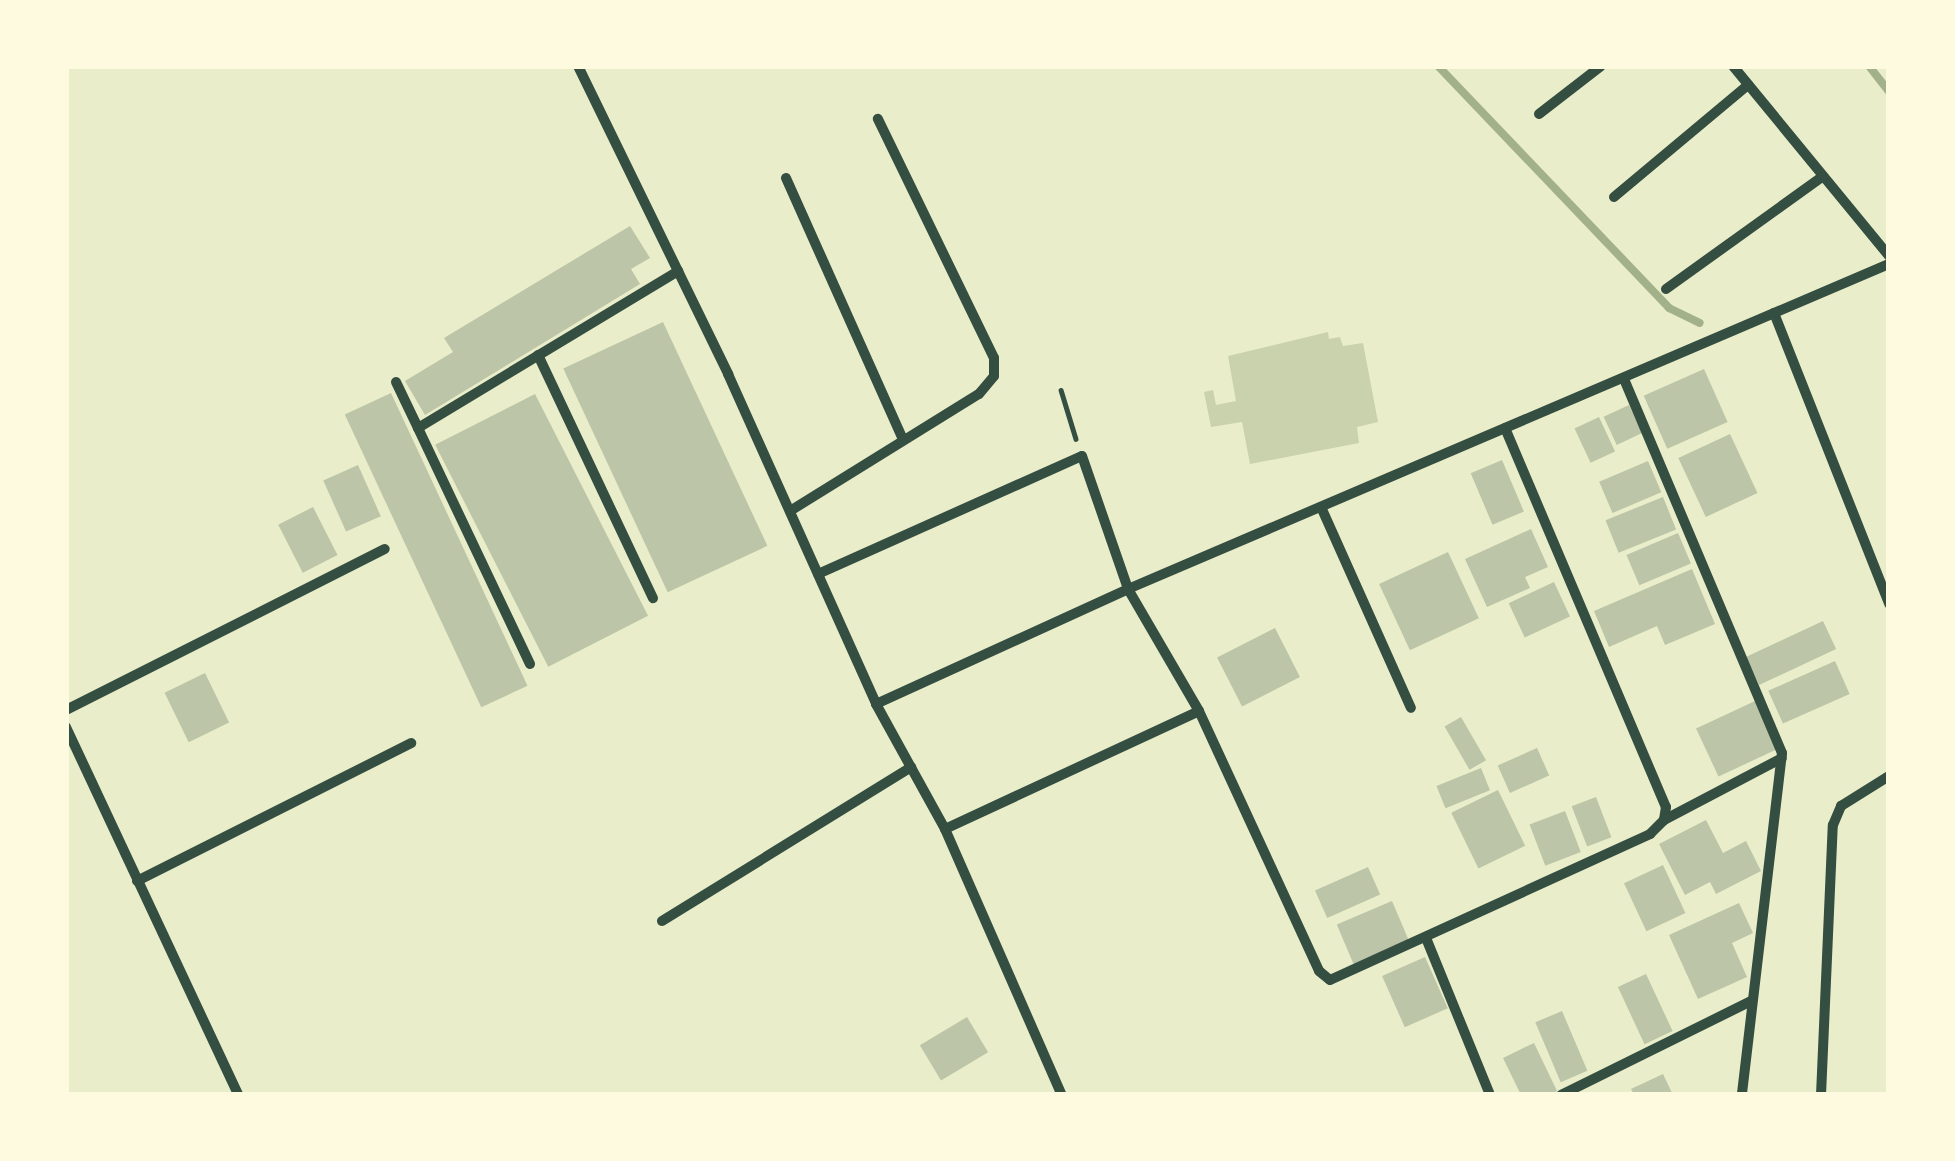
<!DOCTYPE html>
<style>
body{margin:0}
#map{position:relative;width:1955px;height:1161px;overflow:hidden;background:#e9edc9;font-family:"Nunito Sans",sans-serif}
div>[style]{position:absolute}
.green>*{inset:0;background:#cad2ad}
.stream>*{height:8px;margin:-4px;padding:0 4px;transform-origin:4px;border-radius:4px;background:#a3b18a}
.building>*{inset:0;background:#bcc5a7;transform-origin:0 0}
.path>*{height:4.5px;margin:-2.25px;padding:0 2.25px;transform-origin:2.25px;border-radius:2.25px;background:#344e41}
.minor>*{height:10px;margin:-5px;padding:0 5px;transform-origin:5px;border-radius:5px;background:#344e41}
span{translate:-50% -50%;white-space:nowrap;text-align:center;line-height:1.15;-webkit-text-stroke:12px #fefae0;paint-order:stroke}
.frame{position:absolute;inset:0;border:69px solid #fefae0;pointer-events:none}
</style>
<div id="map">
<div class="green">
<div style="clip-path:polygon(1328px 332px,1329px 339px,1340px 337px,1343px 346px,1363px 343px,1378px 422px,1357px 427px,1359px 443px,1250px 464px,1242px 422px,1211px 427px,1204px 392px,1213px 390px,1216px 405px,1236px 401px,1228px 356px)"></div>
</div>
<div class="stream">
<div style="left:1438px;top:66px;width:335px;rotate:46.3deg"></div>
<div style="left:1669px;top:308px;width:34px;rotate:26deg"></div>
<div style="left:1869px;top:66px;width:33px;rotate:52deg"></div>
</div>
<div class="building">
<div style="clip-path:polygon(630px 226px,650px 258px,631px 269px,640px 284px,425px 415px,405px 381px,453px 352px,444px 338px)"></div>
<div style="left:663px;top:322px;width:247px;height:110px;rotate:65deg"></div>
<div style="left:1704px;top:369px;width:58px;height:66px;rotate:66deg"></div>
<div style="left:391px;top:393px;width:323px;height:51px;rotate:65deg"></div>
<div style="left:535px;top:394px;width:249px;height:112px;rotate:63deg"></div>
<div style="left:1629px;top:405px;width:31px;height:28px;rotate:65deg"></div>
<div style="left:1599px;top:417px;width:38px;height:27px;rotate:65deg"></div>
<div style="left:1730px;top:434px;width:65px;height:57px;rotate:65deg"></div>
<div style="left:1502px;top:460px;width:56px;height:34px;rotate:67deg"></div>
<div style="left:1648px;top:461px;width:34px;height:53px;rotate:67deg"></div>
<div style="left:358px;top:465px;width:56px;height:38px;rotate:66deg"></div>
<div style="left:1663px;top:497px;width:35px;height:62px;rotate:68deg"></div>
<div style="left:313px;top:507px;width:54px;height:39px;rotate:63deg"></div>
<div style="clip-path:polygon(1531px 529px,1548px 567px,1525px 577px,1530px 588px,1487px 607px,1465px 559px)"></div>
<div style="left:1678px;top:533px;width:33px;height:56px;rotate:67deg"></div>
<div style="left:1448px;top:552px;width:73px;height:76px;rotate:65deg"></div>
<div style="clip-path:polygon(1692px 569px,1715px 624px,1665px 645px,1657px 626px,1609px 647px,1594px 611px)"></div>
<div style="left:1554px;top:582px;width:38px;height:50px;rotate:65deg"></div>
<div style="left:1823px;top:621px;width:31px;height:85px;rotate:65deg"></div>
<div style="left:1275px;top:628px;width:55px;height:65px;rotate:63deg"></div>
<div style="left:1835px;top:661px;width:36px;height:73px;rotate:66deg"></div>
<div style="left:205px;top:673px;width:55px;height:45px;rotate:64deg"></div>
<div style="left:1755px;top:701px;width:53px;height:65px;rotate:65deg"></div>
<div style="left:1461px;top:717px;width:50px;height:19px;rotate:60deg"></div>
<div style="left:1537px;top:748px;width:30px;height:43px;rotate:66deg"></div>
<div style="left:1481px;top:768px;width:24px;height:48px;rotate:68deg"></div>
<div style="left:1498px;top:790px;width:62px;height:52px;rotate:64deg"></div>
<div style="left:1596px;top:797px;width:43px;height:26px;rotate:69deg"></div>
<div style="left:1565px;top:811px;width:44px;height:38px;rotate:69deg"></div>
<div style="clip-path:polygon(1706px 820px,1723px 853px,1746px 841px,1761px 871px,1716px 894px,1710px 882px,1685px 895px,1659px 844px)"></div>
<div style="left:1663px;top:865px;width:53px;height:43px;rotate:65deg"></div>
<div style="left:1368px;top:867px;width:30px;height:58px;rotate:66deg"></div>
<div style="left:1392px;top:901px;width:43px;height:60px;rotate:67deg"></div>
<div style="clip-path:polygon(1739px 903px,1753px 933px,1732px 943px,1747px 977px,1698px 999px,1669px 935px)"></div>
<div style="left:1425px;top:957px;width:56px;height:47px;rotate:66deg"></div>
<div style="left:1646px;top:974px;width:63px;height:31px;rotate:65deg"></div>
<div style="left:1562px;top:1011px;width:65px;height:29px;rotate:67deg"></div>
<div style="left:967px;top:1017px;width:41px;height:55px;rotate:59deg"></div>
<div style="clip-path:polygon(1534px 1043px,1557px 1091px,1549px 1095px,1521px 1095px,1503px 1058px)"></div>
<div style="clip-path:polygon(1663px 1074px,1673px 1095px,1634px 1095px,1631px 1089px)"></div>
</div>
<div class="path">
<div style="left:1061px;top:390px;width:51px;rotate:73deg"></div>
</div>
<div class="minor">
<div style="left:578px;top:66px;width:343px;rotate:64deg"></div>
<div style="left:728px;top:374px;width:362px;rotate:65.8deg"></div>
<div style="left:876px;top:704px;width:143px;rotate:61.1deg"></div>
<div style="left:945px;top:829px;width:291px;rotate:66.3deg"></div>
<div style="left:1733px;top:66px;width:246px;rotate:50.6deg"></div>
<div style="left:1539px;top:114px;width:78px;rotate:-37.7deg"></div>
<div style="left:786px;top:178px;width:286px;rotate:65.9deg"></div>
<div style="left:1614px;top:197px;width:175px;rotate:-39.9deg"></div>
<div style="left:1666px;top:289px;width:193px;rotate:-35.7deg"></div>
<div style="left:1774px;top:313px;width:313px;rotate:68.4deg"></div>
<div style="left:538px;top:355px;width:269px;rotate:64.7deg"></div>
<div style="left:1624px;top:379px;width:406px;rotate:67.1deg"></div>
<div style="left:1782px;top:753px;width:344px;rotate:96.7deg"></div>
<div style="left:396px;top:382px;width:51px;rotate:64.4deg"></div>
<div style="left:1505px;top:428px;width:412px;rotate:67deg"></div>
<div style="left:1666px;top:807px;width:13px;rotate:99deg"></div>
<div style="left:1321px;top:507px;width:220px;rotate:65.9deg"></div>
<div style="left:790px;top:511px;width:222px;rotate:-31.8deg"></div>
<div style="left:979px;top:394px;width:23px;rotate:-50deg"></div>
<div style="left:994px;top:376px;width:18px;rotate:-90deg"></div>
<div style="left:994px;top:358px;width:266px;rotate:-115.9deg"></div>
<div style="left:818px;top:574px;width:289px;rotate:-24.1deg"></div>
<div style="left:1082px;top:456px;width:141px;rotate:70.9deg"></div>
<div style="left:1128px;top:589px;width:141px;rotate:59.8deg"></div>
<div style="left:1199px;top:711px;width:286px;rotate:65.2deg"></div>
<div style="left:1319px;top:971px;width:14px;rotate:39deg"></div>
<div style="left:1330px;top:980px;width:352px;rotate:-24.5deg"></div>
<div style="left:1650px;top:834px;width:20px;rotate:-45deg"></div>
<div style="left:1664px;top:820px;width:133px;rotate:-27.7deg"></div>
<div style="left:530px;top:664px;width:261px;rotate:-115.4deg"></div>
<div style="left:418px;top:428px;width:304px;rotate:-31.1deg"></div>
<div style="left:876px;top:704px;width:277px;rotate:-24.5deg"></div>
<div style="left:1128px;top:589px;width:827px;rotate:-23.13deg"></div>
<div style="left:66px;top:710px;width:357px;rotate:-26.8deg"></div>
<div style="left:66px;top:727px;width:406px;rotate:64.9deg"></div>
<div style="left:945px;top:829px;width:280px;rotate:-24.9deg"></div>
<div style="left:137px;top:881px;width:307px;rotate:-26.7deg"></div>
<div style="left:662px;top:921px;width:293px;rotate:-31.7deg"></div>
<div style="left:1426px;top:938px;width:170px;rotate:67.8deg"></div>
<div style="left:1561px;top:1095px;width:212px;rotate:-26.3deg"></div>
<div style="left:1821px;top:1095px;width:270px;rotate:-87.5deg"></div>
<div style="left:1833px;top:825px;width:21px;rotate:-67deg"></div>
<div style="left:1841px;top:806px;width:57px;rotate:-32deg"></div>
</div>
<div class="frame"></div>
</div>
